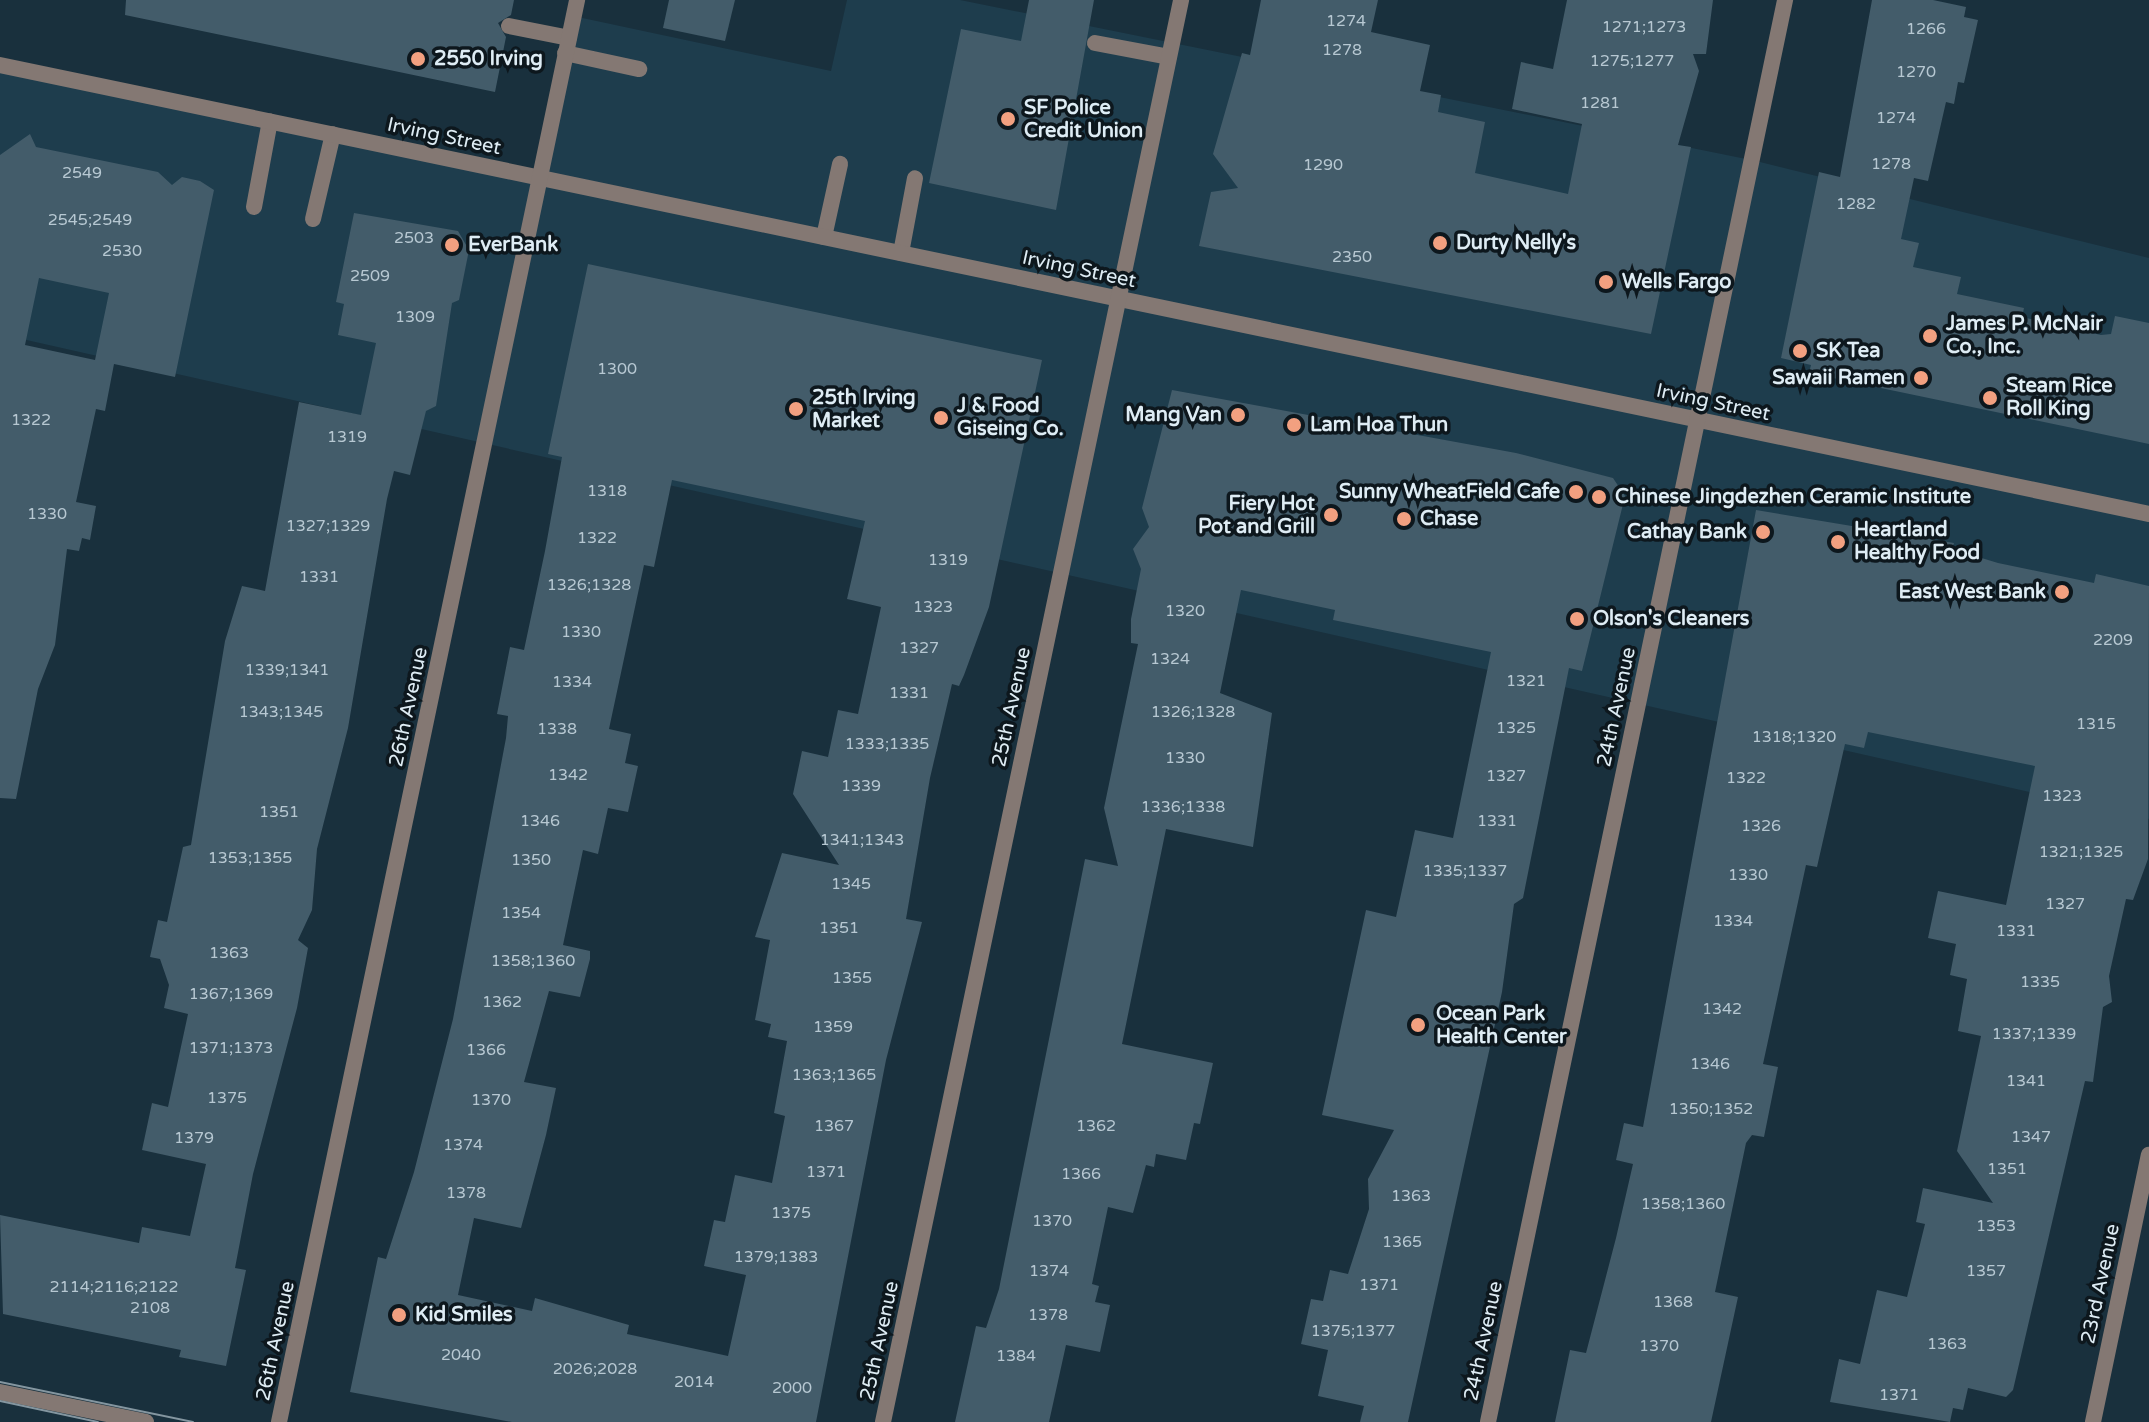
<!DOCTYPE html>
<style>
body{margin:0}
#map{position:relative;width:2149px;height:1422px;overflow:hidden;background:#19303d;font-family:"Varela Round",sans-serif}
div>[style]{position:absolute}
.built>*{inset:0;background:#1e3d4d}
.building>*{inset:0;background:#435c6a}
.service>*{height:16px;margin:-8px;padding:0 8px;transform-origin:8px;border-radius:8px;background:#847873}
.minor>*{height:16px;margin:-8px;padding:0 8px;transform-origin:8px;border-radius:8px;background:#847873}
.tertiary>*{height:16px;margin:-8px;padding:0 8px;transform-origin:8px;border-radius:8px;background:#847873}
.tram>*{height:2px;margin:-1px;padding:0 1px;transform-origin:1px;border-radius:1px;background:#8496a0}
.dots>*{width:22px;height:22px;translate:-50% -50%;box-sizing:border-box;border:4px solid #0d171d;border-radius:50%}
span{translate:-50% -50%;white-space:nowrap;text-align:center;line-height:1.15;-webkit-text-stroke:7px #0d171d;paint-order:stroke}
.number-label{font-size:16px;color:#b7c8d2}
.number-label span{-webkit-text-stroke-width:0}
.poi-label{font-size:20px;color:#deecf4;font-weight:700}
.left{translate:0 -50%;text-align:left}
.right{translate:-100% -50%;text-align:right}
.street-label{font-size:20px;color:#deecf4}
</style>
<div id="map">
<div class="built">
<div style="clip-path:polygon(847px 0,960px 0,1756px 161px,2149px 258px,2149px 819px,0 334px,0 64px,537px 174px,573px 16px,831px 71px)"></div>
</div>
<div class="building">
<div style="clip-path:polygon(126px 0,514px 0,511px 15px,498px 23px,506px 37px,495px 92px,125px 15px)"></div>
<div style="clip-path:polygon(669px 0,735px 0,725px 41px,663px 28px)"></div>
<div style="clip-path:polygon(1029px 0,1094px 0,1056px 210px,929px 183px,961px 29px,1021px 41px)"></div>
<div style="clip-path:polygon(1261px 0,1378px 0,1371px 32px,1430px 45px,1420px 91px,1441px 95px,1438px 112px,1485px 122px,1475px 173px,1568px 194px,1582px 124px,1512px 109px,1521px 62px,1553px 69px,1567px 0,1713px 0,1706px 54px,1693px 54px,1699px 71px,1678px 145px,1691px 147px,1651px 334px,1199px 246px,1211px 192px,1238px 188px,1213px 154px,1242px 53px,1250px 55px)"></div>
<div style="clip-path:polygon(1872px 0,1933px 0,1966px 7px,1964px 17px,1978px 20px,1964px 83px,1958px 82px,1954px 104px,1946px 102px,1928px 181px,1914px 178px,1901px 239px,1919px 243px,1913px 267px,1961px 277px,1957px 294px,2024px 308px,2022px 317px,2101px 335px,2111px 334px,2115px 316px,2149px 323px,2149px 444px,1809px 373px,1811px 365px,1781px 358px,1819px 172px,1840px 177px)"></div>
<div style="clip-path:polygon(evenodd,30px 134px,36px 147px,158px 172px,172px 185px,182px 177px,200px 181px,214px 190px,175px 377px,114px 364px,105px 411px,96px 409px,76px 502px,96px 506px,90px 540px,82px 538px,79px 551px,67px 549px,55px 645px,38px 689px,16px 799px,0 798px,0 155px,30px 134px,39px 278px,109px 293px,95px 360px,25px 345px,39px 278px)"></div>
<div style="clip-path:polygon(354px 213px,458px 231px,469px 250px,459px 300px,452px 303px,436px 406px,426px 411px,410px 475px,394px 471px,387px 499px,348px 728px,317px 849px,312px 910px,298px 940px,308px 948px,297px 1008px,253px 1174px,235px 1268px,246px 1270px,226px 1366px,179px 1357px,181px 1350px,3px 1314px,0 1215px,139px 1243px,142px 1227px,190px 1236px,206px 1164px,142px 1150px,152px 1103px,168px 1107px,188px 1014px,164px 1008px,169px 985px,160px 959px,150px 957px,158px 920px,167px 922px,183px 847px,191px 845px,225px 641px,242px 586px,265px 591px,299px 402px,361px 415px,376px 343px,338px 335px,344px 304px,336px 302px)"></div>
<div style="clip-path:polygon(evenodd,588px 264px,1042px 360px,989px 607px,964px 675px,959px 686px,952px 684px,930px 778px,906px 919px,922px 922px,886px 1060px,816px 1422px,512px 1422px,350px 1392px,378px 1257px,386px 1259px,414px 1172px,453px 1019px,506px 738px,508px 716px,497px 714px,510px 647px,524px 650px,545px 551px,562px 457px,548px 454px,588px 264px,672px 480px,865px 521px,847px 599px,881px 607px,858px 714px,838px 710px,828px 757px,802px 751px,793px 794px,839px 865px,782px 853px,755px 937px,770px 940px,755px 1020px,771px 1024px,768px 1037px,787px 1041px,774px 1113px,785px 1116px,772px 1183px,735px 1175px,725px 1222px,714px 1220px,704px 1266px,746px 1275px,728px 1356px,627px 1334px,629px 1325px,535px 1298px,532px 1311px,458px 1295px,474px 1218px,521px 1228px,546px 1135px,556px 1088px,524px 1082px,549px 991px,580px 997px,590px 959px,590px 951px,563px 945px,583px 850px,598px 854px,608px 808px,628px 812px,638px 766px,625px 763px,631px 734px,609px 729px,644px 565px,654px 567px,672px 480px)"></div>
<div style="clip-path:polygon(1172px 390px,1516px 453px,1613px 478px,1625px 496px,1582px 671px,1569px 668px,1523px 898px,1514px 904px,1502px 992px,1408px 1422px,1360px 1422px,1364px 1406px,1318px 1396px,1328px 1350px,1301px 1344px,1311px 1299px,1323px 1301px,1330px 1270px,1348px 1274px,1369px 1209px,1368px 1179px,1394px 1130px,1322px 1115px,1366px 910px,1396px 917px,1415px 830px,1453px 838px,1491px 652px,1333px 620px,1335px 610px,1241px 590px,1220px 693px,1272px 713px,1253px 847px,1166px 829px,1122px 1044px,1213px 1063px,1200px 1124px,1194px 1123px,1186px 1160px,1156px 1154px,1154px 1167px,1146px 1165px,1133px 1213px,1108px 1207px,1092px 1284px,1099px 1286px,1095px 1302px,1110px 1305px,1100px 1352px,1066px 1345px,1049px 1422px,955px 1422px,976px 1326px,986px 1328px,999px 1289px,1085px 859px,1118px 866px,1104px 808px,1138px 644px,1131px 643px,1131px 619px,1141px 569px,1133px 549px,1149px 527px,1142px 508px)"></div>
<div style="clip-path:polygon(1756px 510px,1954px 543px,1952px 549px,1998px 563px,2094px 583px,2096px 574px,2149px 586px,2148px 859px,2133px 900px,2126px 899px,2109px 976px,2112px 1002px,2103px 1007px,2093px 1082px,2085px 1081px,2013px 1390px,2006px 1397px,1968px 1388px,1963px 1410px,1953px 1408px,1950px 1422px,1830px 1402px,1839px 1359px,1860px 1364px,1877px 1290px,1907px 1297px,1925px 1224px,1916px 1222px,1923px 1188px,1993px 1203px,1957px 1151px,1981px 1036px,1958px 1031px,1967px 979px,1950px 975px,1956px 944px,1928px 938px,1938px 891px,2006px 905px,2035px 766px,1868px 732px,1864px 748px,1845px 744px,1817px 867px,1806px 865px,1763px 1064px,1778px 1067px,1764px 1137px,1752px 1135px,1746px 1143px,1715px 1292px,1738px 1297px,1711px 1422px,1555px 1422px,1570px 1350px,1586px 1353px,1616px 1238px,1633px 1164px,1616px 1160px,1624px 1123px,1643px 1127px)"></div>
</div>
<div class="service">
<div style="left:509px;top:26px;width:61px;rotate:11.3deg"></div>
<div style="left:1095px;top:43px;width:75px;rotate:10.7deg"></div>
<div style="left:565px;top:53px;width:76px;rotate:12.2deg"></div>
<div style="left:254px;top:207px;width:87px;rotate:-79.5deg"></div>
<div style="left:313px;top:219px;width:87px;rotate:-76.8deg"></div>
<div style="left:824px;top:237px;width:75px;rotate:-77.6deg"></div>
<div style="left:901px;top:253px;width:76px;rotate:-79.4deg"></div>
</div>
<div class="minor">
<div style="left:0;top:65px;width:2195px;rotate:11.8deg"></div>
<div style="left:279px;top:1422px;width:1453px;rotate:-78.16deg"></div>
<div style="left:883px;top:1422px;width:1453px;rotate:-78.16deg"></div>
<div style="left:1488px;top:1422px;width:1453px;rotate:-78.2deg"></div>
<div style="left:2093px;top:1422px;width:273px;rotate:-78.2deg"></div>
</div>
<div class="tertiary">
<div style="left:0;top:1392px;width:149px;rotate:11.6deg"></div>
</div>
<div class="tram">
<div style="left:0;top:1382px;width:197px;rotate:11.7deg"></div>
<div style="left:0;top:1401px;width:100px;rotate:12.1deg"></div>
</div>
<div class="dots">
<div style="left:418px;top:59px;background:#f2a080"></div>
<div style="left:1008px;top:119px;background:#f2a080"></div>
<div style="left:1440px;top:243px;background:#f2a080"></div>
<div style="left:452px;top:245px;background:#f2a080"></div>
<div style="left:1606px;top:282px;background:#f2a080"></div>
<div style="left:1930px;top:336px;background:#f2a080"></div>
<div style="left:1800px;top:351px;background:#f2a080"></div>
<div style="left:1921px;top:378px;background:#f2a080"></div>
<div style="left:1990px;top:398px;background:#f2a080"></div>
<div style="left:796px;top:409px;background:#f2a080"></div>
<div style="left:1238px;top:415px;background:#f2a080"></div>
<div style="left:941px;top:418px;background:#f2a080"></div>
<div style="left:1294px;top:425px;background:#f2a080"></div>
<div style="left:1576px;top:492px;background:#f2a080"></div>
<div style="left:1599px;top:497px;background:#f2a080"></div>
<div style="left:1331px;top:515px;background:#f2a080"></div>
<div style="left:1404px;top:519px;background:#f2a080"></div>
<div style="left:1763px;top:532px;background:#f2a080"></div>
<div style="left:1838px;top:542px;background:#f2a080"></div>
<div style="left:2062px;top:592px;background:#f2a080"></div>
<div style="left:1577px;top:619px;background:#f2a080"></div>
<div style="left:1418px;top:1025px;background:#f2a080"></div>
<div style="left:399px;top:1315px;background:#f2a080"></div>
</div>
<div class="number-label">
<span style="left:1346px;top:21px">1274</span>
<span style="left:1644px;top:27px">1271;1273</span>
<span style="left:1926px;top:29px">1266</span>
<span style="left:1342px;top:50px">1278</span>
<span style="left:1632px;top:61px">1275;1277</span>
<span style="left:1916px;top:72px">1270</span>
<span style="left:1600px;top:103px">1281</span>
<span style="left:1896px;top:118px">1274</span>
<span style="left:1891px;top:164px">1278</span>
<span style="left:1323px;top:165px">1290</span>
<span style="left:82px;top:173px">2549</span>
<span style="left:1856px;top:204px">1282</span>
<span style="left:90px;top:220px">2545;2549</span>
<span style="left:414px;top:238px">2503</span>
<span style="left:122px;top:251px">2530</span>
<span style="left:1352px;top:257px">2350</span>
<span style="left:370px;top:276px">2509</span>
<span style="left:415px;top:317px">1309</span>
<span style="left:617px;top:369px">1300</span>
<span style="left:31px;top:420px">1322</span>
<span style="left:347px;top:437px">1319</span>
<span style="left:607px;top:491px">1318</span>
<span style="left:47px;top:514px">1330</span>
<span style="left:328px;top:526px">1327;1329</span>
<span style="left:597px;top:538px">1322</span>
<span style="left:948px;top:560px">1319</span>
<span style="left:319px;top:577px">1331</span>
<span style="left:589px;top:585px">1326;1328</span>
<span style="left:933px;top:607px">1323</span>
<span style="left:1185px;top:611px">1320</span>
<span style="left:581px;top:632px">1330</span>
<span style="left:2113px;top:640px">2209</span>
<span style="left:919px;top:648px">1327</span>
<span style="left:1170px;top:659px">1324</span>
<span style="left:287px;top:670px">1339;1341</span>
<span style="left:1526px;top:681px">1321</span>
<span style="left:572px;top:682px">1334</span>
<span style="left:909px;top:693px">1331</span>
<span style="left:281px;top:712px">1343;1345</span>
<span style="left:1193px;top:712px">1326;1328</span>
<span style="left:2096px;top:724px">1315</span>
<span style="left:1516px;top:728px">1325</span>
<span style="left:557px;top:729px">1338</span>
<span style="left:1794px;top:737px">1318;1320</span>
<span style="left:887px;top:744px">1333;1335</span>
<span style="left:1185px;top:758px">1330</span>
<span style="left:568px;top:775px">1342</span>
<span style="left:1506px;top:776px">1327</span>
<span style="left:1746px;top:778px">1322</span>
<span style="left:861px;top:786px">1339</span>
<span style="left:2062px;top:796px">1323</span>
<span style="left:1183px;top:807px">1336;1338</span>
<span style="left:279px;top:812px">1351</span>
<span style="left:540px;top:821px">1346</span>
<span style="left:1497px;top:821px">1331</span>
<span style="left:1761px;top:826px">1326</span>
<span style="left:862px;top:840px">1341;1343</span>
<span style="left:2081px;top:852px">1321;1325</span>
<span style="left:250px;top:858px">1353;1355</span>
<span style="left:531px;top:860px">1350</span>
<span style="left:1465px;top:871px">1335;1337</span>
<span style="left:1748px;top:875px">1330</span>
<span style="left:851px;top:884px">1345</span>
<span style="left:2065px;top:904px">1327</span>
<span style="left:521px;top:913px">1354</span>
<span style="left:1733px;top:921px">1334</span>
<span style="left:839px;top:928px">1351</span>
<span style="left:2016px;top:931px">1331</span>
<span style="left:229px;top:953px">1363</span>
<span style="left:533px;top:961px">1358;1360</span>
<span style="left:852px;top:978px">1355</span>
<span style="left:2040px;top:982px">1335</span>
<span style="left:231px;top:994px">1367;1369</span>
<span style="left:502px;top:1002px">1362</span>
<span style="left:1722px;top:1009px">1342</span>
<span style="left:833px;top:1027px">1359</span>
<span style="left:2034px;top:1034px">1337;1339</span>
<span style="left:231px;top:1048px">1371;1373</span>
<span style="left:486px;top:1050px">1366</span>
<span style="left:1710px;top:1064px">1346</span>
<span style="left:834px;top:1075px">1363;1365</span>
<span style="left:2026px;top:1081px">1341</span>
<span style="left:227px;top:1098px">1375</span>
<span style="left:491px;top:1100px">1370</span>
<span style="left:1711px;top:1109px">1350;1352</span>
<span style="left:834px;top:1126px">1367</span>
<span style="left:1096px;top:1126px">1362</span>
<span style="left:2031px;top:1137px">1347</span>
<span style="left:194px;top:1138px">1379</span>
<span style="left:463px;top:1145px">1374</span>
<span style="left:2007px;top:1169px">1351</span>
<span style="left:826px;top:1172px">1371</span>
<span style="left:1081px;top:1174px">1366</span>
<span style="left:466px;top:1193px">1378</span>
<span style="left:1411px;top:1196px">1363</span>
<span style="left:1683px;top:1204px">1358;1360</span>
<span style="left:791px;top:1213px">1375</span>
<span style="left:1052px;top:1221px">1370</span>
<span style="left:1996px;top:1226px">1353</span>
<span style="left:1402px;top:1242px">1365</span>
<span style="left:776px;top:1257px">1379;1383</span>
<span style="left:1049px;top:1271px">1374</span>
<span style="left:1986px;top:1271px">1357</span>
<span style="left:1379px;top:1285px">1371</span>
<span style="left:114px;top:1287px">2114;2116;2122</span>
<span style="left:1673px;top:1302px">1368</span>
<span style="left:150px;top:1308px">2108</span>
<span style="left:1048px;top:1315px">1378</span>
<span style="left:1353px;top:1331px">1375;1377</span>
<span style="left:1947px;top:1344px">1363</span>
<span style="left:1659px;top:1346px">1370</span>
<span style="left:461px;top:1355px">2040</span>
<span style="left:1016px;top:1356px">1384</span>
<span style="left:595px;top:1369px">2026;2028</span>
<span style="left:694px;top:1382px">2014</span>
<span style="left:792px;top:1388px">2000</span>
<span style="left:1899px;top:1395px">1371</span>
</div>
<div class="poi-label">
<span class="left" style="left:434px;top:59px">2550 Irving</span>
<span class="left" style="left:1024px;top:120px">SF Police<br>Credit Union</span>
<span class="left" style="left:1456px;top:243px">Durty Nelly's</span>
<span class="left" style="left:468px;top:245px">EverBank</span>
<span class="left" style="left:1622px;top:282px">Wells Fargo</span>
<span class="left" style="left:1946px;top:336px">James P. McNair<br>Co., Inc.</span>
<span class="left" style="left:1816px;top:351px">SK Tea</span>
<span class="right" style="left:1905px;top:378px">Sawaii Ramen</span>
<span class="left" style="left:2006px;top:398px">Steam Rice<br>Roll King</span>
<span class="left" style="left:812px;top:410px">25th Irving<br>Market</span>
<span class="left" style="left:957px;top:418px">J &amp; Food<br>Giseing Co.</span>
<span class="right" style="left:1222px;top:415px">Mang Van</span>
<span class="left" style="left:1310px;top:425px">Lam Hoa Thun</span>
<span class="right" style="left:1560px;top:492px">Sunny WheatField Cafe</span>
<span class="left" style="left:1615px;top:497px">Chinese Jingdezhen Ceramic Institute</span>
<span class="right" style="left:1315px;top:516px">Fiery Hot<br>Pot and Grill</span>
<span class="left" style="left:1420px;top:519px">Chase</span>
<span class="left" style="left:1854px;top:542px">Heartland<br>Healthy Food</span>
<span class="right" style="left:1747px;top:532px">Cathay Bank</span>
<span class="right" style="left:2046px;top:592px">East West Bank</span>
<span class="left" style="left:1593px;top:619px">Olson's Cleaners</span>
<span class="left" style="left:1436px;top:1026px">Ocean Park<br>Health Center</span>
<span class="left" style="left:415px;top:1315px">Kid Smiles</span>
</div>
<div class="street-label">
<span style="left:444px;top:137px;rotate:12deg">Irving Street</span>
<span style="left:1079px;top:270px;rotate:12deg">Irving Street</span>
<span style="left:1713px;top:403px;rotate:12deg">Irving Street</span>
<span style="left:409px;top:707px;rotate:-78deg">26th Avenue</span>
<span style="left:1012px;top:707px;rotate:-78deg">25th Avenue</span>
<span style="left:1617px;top:707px;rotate:-78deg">24th Avenue</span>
<span style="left:2101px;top:1284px;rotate:-78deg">23rd Avenue</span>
<span style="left:276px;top:1341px;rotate:-78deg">26th Avenue</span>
<span style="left:880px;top:1341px;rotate:-78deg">25th Avenue</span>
<span style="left:1484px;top:1341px;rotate:-78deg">24th Avenue</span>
</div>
</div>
